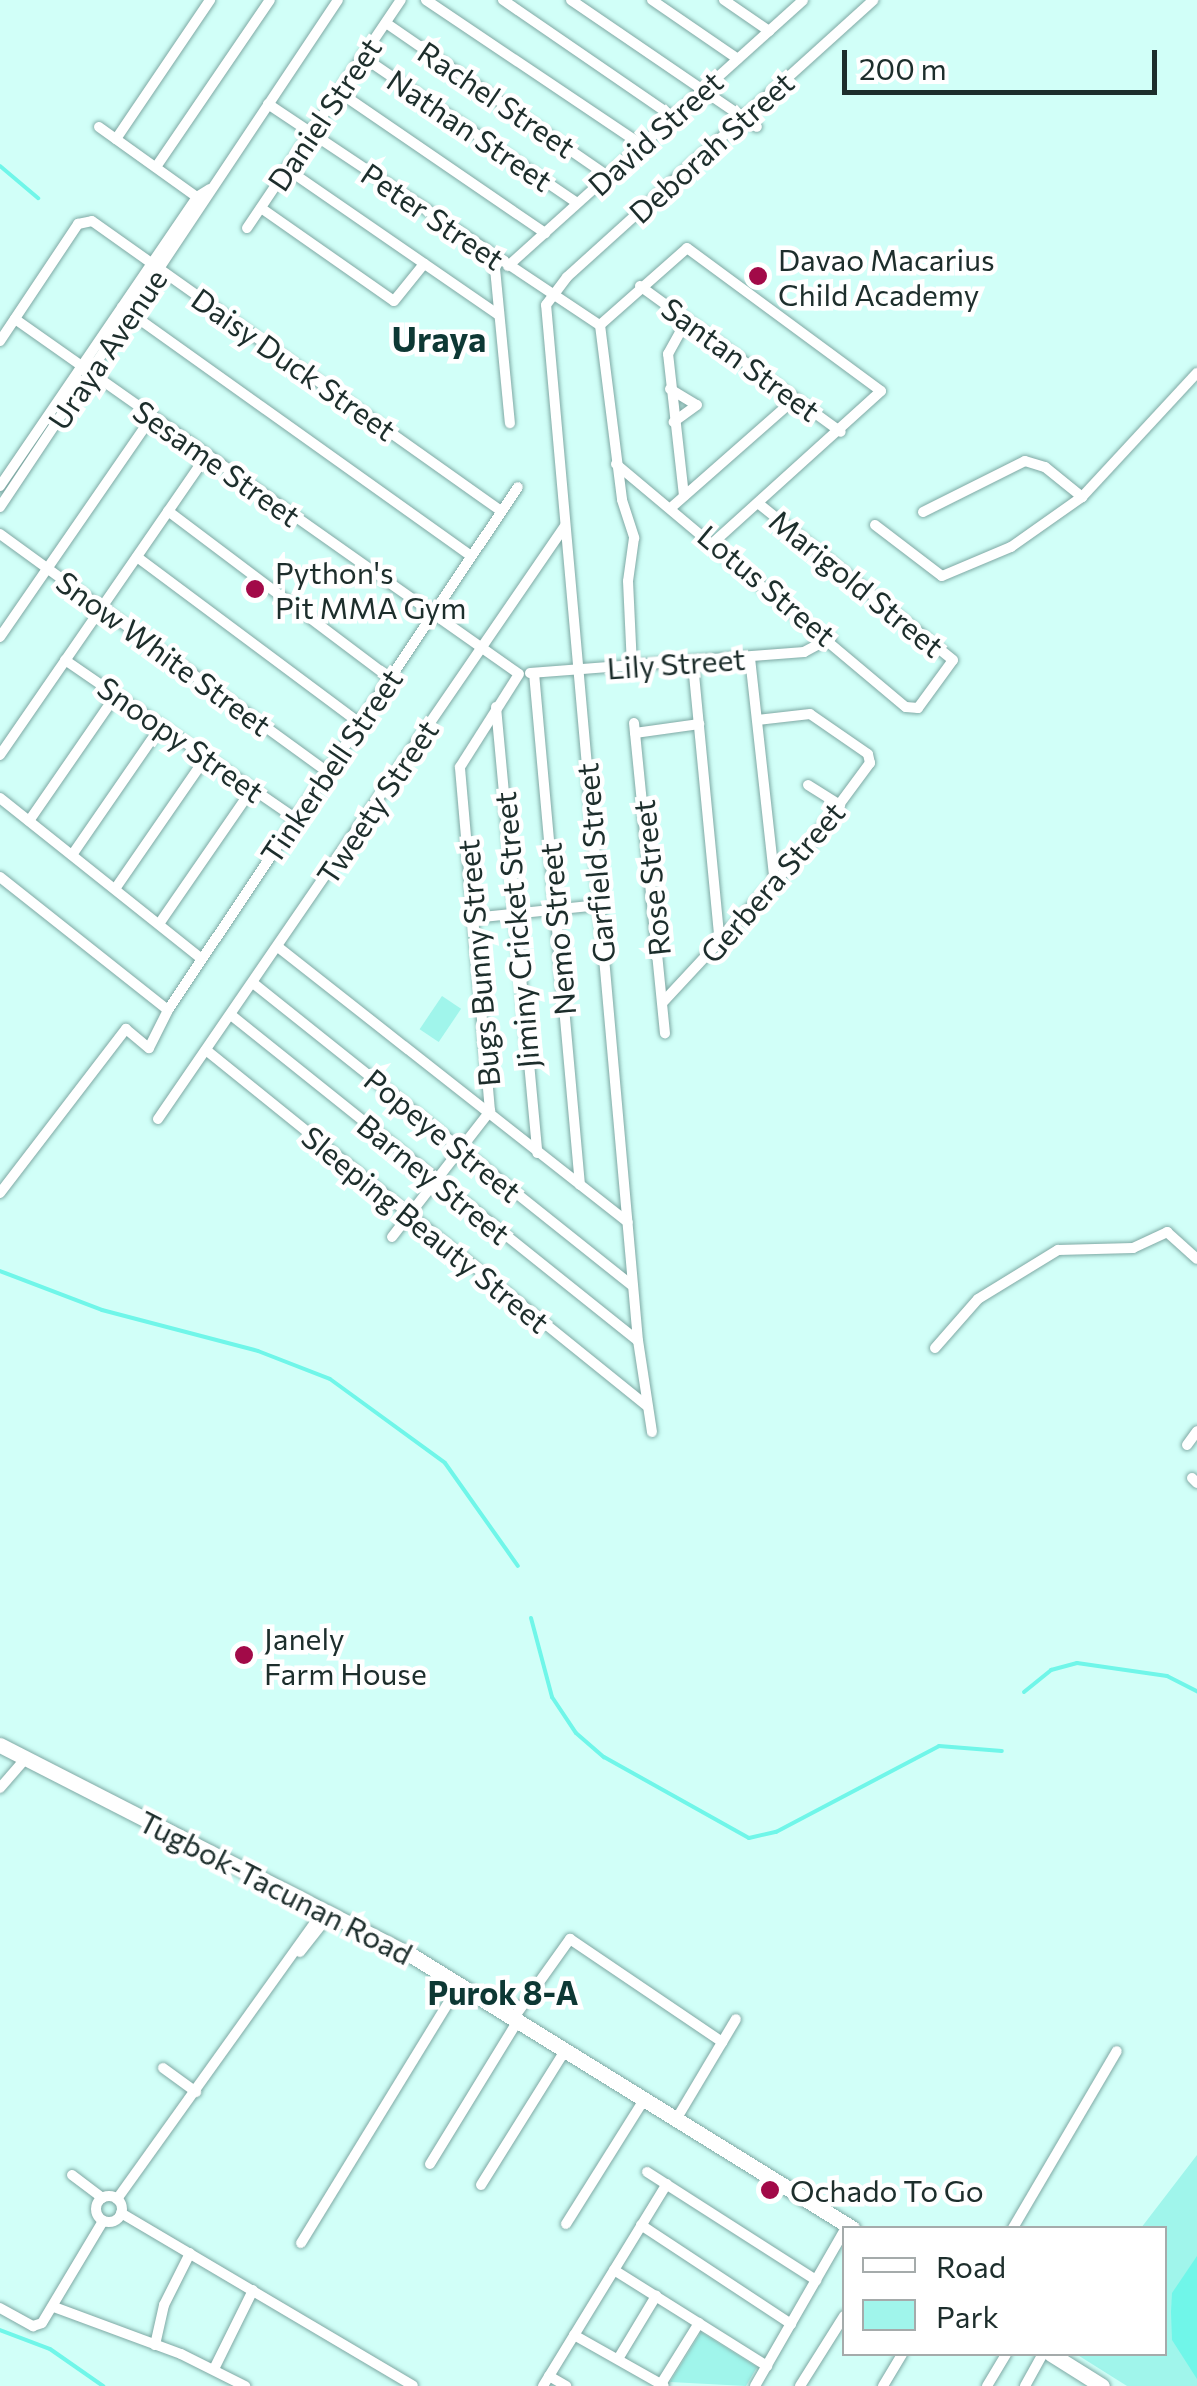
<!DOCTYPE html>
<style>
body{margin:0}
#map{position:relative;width:1197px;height:2386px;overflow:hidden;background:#d1fff8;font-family:Commissioner,sans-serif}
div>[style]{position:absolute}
.green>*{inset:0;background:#a0f5eb;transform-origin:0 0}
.water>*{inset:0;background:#70f6e9}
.stream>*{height:4px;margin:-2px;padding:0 2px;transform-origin:2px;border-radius:2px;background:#70f6e9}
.roads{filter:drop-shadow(0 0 2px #7fa9a4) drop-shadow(0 0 2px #7fa9a4)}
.street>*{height:10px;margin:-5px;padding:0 5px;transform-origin:5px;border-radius:5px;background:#fff}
.street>.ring{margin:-5px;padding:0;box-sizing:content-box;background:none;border:10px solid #fff;border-radius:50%}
.secondary>*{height:15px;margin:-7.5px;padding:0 7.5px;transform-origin:7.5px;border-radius:7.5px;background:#fff}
.dots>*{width:28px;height:28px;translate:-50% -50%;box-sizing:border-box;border:5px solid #fff;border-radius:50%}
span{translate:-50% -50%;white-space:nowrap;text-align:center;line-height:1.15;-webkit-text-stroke:9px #fff;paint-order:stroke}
.street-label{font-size:30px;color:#1d2e2c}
.poi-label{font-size:30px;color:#1d2e2c}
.left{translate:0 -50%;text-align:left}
.neighbourhood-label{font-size:32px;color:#0d3834;font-weight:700}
.quarter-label{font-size:35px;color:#0d3834;font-weight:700}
.legend{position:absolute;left:842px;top:2226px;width:325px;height:130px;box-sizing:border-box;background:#fff;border:2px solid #a5abab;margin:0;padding:12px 18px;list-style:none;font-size:30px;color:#1d2e2c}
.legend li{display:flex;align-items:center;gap:20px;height:50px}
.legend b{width:50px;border:2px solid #a5abab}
.scale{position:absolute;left:842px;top:50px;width:315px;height:45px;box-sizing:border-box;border:5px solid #1d2e2c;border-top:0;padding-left:12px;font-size:30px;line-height:35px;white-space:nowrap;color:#1d2e2c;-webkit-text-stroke:8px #fff;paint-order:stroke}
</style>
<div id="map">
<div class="green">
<div style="left:442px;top:996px;width:23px;height:40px;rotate:34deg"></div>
<div style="clip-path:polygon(1197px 2155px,1197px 2386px,1127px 2386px,1076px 2354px,1164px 2354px,1164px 2228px,1141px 2228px)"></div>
<div style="clip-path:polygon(701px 2332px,757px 2367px,746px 2386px,670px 2382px)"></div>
</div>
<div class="water">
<div style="clip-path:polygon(1197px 2256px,1197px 2379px,1172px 2340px,1171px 2312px,1172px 2293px)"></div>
</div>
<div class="stream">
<div style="left:0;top:166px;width:50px;rotate:40.1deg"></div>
<div style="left:0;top:1271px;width:109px;rotate:20.9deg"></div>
<div style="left:102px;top:1310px;width:161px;rotate:14.7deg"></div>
<div style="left:258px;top:1351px;width:77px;rotate:21.3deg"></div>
<div style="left:330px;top:1379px;width:142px;rotate:36.1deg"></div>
<div style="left:445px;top:1463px;width:126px;rotate:54.7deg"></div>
<div style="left:531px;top:1618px;width:82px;rotate:75.1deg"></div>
<div style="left:552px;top:1697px;width:43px;rotate:56.3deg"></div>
<div style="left:576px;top:1733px;width:37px;rotate:41deg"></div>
<div style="left:604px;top:1757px;width:166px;rotate:29.2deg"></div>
<div style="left:749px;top:1838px;width:28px;rotate:-13deg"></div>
<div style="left:776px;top:1832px;width:184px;rotate:-27.8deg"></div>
<div style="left:939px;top:1746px;width:63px;rotate:4.5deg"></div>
<div style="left:1024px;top:1692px;width:35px;rotate:-39deg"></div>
<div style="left:1051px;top:1670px;width:27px;rotate:-15deg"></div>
<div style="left:1077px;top:1663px;width:91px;rotate:8.2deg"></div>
<div style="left:1167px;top:1676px;width:34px;rotate:27deg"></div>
<div style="left:0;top:2330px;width:53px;rotate:20.8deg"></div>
<div style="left:50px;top:2349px;width:65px;rotate:34.9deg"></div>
</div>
<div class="roads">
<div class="street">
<div style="left:426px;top:0;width:260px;rotate:33.9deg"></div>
<div style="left:503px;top:0;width:206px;rotate:34.5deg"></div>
<div style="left:571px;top:0;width:225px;rotate:34.3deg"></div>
<div style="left:652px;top:0;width:104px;rotate:34.5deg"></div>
<div style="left:724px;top:0;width:55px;rotate:34.6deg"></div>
<div style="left:386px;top:23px;width:270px;rotate:34.6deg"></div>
<div style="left:363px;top:57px;width:259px;rotate:34.3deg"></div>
<div style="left:339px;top:92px;width:250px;rotate:34.4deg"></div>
<div style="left:268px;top:104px;width:399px;rotate:33.7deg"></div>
<div style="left:99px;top:127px;width:125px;rotate:35.6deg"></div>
<div style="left:116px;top:139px;width:168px;rotate:-55.9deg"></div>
<div style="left:156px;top:167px;width:202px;rotate:-55.7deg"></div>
<div style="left:287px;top:169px;width:257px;rotate:34.6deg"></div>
<div style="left:261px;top:208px;width:162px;rotate:35deg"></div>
<div style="left:394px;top:301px;width:48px;rotate:-51deg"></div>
<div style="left:247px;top:228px;width:275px;rotate:-56deg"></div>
<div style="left:494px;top:258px;width:166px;rotate:84.5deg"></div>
<div style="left:508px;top:266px;width:397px;rotate:-42deg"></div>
<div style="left:640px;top:286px;width:248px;rotate:36deg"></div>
<div style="left:122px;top:307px;width:429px;rotate:35.5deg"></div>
<div style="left:15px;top:319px;width:616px;rotate:35.16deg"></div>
<div style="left:600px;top:325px;width:116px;rotate:-41.5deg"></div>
<div style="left:687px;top:248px;width:241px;rotate:36.4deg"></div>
<div style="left:881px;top:391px;width:224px;rotate:137.9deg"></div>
<div style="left:600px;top:325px;width:176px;rotate:82.8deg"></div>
<div style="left:622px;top:500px;width:40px;rotate:72deg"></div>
<div style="left:634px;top:538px;width:43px;rotate:97.9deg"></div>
<div style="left:628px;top:581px;width:86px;rotate:87.3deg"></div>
<div style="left:0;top:341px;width:141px;rotate:-56.3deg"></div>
<div style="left:78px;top:224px;width:14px;rotate:-12deg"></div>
<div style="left:92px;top:221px;width:501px;rotate:35.34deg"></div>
<div style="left:670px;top:389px;width:31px;rotate:31deg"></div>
<div style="left:697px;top:405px;width:29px;rotate:144deg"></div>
<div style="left:616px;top:464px;width:378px;rotate:40deg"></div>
<div style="left:906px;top:707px;width:12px;rotate:5deg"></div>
<div style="left:918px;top:708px;width:59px;rotate:-53.9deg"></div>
<div style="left:953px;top:660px;width:249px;rotate:-141.2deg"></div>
<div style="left:0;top:486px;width:350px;rotate:-55.7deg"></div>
<div style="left:197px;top:197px;width:15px;rotate:-32deg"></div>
<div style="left:684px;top:496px;width:143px;rotate:-96.4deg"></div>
<div style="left:668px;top:354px;width:39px;rotate:-61deg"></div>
<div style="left:673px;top:506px;width:162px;rotate:-41.3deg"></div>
<div style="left:0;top:507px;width:609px;rotate:-56.31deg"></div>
<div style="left:168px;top:511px;width:278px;rotate:37deg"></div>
<div style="left:923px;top:512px;width:114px;rotate:-26.6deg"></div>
<div style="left:1025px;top:461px;width:21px;rotate:17deg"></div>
<div style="left:1045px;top:467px;width:48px;rotate:39deg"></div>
<div style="left:875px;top:525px;width:84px;rotate:37.3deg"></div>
<div style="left:942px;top:576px;width:75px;rotate:-22.8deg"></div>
<div style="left:1011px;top:547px;width:87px;rotate:-35.2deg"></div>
<div style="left:1082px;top:497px;width:169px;rotate:-47.2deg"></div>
<div style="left:0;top:534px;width:404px;rotate:36deg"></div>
<div style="left:137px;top:557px;width:278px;rotate:36.7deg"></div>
<div style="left:0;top:637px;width:267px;rotate:-55.4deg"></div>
<div style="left:750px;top:658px;width:226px;rotate:83.7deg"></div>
<div style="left:65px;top:660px;width:280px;rotate:34.5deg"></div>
<div style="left:693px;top:664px;width:281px;rotate:84.5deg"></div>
<div style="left:530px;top:673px;width:275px;rotate:-4.4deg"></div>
<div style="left:804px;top:652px;width:30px;rotate:-28deg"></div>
<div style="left:534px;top:673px;width:514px;rotate:84.87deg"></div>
<div style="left:496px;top:707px;width:448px;rotate:84.7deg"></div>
<div style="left:634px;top:723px;width:312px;rotate:84.3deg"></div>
<div style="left:635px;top:733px;width:65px;rotate:-8deg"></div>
<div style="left:0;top:755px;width:363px;rotate:-55.4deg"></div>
<div style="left:808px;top:785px;width:38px;rotate:32deg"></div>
<div style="left:0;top:798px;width:258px;rotate:38.6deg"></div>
<div style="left:29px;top:821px;width:153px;rotate:-55.4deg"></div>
<div style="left:72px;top:855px;width:157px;rotate:-55.4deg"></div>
<div style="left:0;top:877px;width:214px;rotate:38.4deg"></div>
<div style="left:115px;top:889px;width:160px;rotate:-55.4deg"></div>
<div style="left:473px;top:918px;width:127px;rotate:-5.9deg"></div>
<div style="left:159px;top:924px;width:164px;rotate:-55.4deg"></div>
<div style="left:278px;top:947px;width:445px;rotate:38.2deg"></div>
<div style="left:253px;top:983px;width:486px;rotate:38.6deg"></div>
<div style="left:664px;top:1001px;width:214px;rotate:-47.1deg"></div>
<div style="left:810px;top:844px;width:101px;rotate:-53.5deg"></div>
<div style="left:870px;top:763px;width:9px;rotate:-103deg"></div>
<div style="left:868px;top:754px;width:70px;rotate:-145.4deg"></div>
<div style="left:810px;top:714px;width:53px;rotate:173.5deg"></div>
<div style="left:231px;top:1015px;width:521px;rotate:38.69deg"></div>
<div style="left:206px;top:1050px;width:567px;rotate:38.91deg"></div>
<div style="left:158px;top:1119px;width:719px;rotate:-55.54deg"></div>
<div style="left:0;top:1193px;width:207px;rotate:-52.5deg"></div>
<div style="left:126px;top:1029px;width:30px;rotate:40deg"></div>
<div style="left:149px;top:1048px;width:42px;rotate:-63.4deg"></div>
<div style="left:168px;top:1010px;width:629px;rotate:-56.21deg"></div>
<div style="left:392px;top:1237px;width:160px;rotate:-52.1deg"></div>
<div style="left:490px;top:1111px;width:345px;rotate:-95deg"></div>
<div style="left:460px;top:767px;width:110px;rotate:-57.6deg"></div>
<div style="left:935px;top:1348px;width:65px;rotate:-48.7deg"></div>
<div style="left:978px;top:1299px;width:94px;rotate:-31.5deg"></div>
<div style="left:1058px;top:1250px;width:75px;rotate:-1.5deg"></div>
<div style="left:1133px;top:1248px;width:38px;rotate:-25deg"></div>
<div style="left:1167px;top:1232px;width:40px;rotate:42deg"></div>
<div style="left:652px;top:1432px;width:92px;rotate:-98.7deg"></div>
<div style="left:638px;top:1341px;width:1040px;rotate:-95.07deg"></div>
<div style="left:546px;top:305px;width:35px;rotate:-53deg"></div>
<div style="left:567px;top:277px;width:413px;rotate:-42.1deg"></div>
<div style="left:1187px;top:1445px;width:17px;rotate:-54deg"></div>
<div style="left:1192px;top:1478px;width:7px;rotate:45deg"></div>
<div style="left:0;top:1788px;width:38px;rotate:-49deg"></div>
<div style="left:300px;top:1952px;width:48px;rotate:-51.7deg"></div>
<div style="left:515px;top:2016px;width:95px;rotate:-54.5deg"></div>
<div style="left:570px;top:1939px;width:184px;rotate:34.1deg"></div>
<div style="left:163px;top:2068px;width:41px;rotate:36deg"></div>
<div style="left:677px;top:2118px;width:115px;rotate:-59.2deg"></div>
<div style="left:430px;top:2164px;width:170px;rotate:-58.5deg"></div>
<div style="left:647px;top:2172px;width:201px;rotate:32.6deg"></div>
<div style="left:72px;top:2175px;width:38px;rotate:37deg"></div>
<div style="left:481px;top:2185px;width:160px;rotate:-58deg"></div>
<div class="ring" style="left:96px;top:2196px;width:16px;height:16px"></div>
<div style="left:117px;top:2199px;width:354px;rotate:-54.4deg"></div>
<div style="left:121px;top:2213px;width:339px;rotate:30.6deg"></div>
<div style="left:566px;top:2224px;width:149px;rotate:-57.9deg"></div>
<div style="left:641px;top:2225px;width:180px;rotate:33.4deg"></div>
<div style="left:1013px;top:2228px;width:205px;rotate:-59.6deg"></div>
<div style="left:301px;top:2243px;width:304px;rotate:-58.5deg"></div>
<div style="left:614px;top:2270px;width:181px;rotate:32.1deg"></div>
<div style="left:54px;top:2307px;width:135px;rotate:20.3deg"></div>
<div style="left:181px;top:2354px;width:72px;rotate:26.6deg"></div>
<div style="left:0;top:2308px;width:38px;rotate:29deg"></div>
<div style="left:33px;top:2326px;width:9px;rotate:-18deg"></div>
<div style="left:42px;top:2323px;width:119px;rotate:-59.1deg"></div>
<div style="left:574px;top:2335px;width:103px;rotate:29.5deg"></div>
<div style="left:155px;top:2345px;width:41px;rotate:-77.3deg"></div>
<div style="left:164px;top:2305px;width:58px;rotate:-63.4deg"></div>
<div style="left:618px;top:2359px;width:74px;rotate:-58.9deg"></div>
<div style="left:214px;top:2369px;width:88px;rotate:-63.7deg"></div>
<div style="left:549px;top:2376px;width:20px;rotate:30deg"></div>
<div style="left:661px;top:2384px;width:72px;rotate:-58.1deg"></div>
<div style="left:543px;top:2386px;width:237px;rotate:-58.5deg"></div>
<div style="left:755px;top:2386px;width:179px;rotate:-60.1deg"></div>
<div style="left:800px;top:2386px;width:83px;rotate:-57.8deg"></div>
<div style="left:883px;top:2386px;width:37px;rotate:-59deg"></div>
<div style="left:987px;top:2386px;width:37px;rotate:-59deg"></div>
<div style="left:1025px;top:2386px;width:37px;rotate:-61deg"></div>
</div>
<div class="secondary">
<div style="left:0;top:1745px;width:462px;rotate:27.1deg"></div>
<div style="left:411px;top:1955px;width:519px;rotate:31.76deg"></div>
<div style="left:1051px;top:2354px;width:60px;rotate:32.1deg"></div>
</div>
</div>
<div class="dots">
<div style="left:758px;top:276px;background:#a20a48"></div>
<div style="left:255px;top:589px;background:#a20a48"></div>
<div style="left:244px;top:1655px;background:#a20a48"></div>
<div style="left:770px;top:2190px;background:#a20a48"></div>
</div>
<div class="street-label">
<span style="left:497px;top:99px;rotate:34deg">Rachel Street</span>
<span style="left:324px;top:114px;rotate:-56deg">Daniel Street</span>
<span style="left:470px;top:130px;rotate:34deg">Nathan Street</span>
<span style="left:655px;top:133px;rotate:-42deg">David Street</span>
<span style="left:711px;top:147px;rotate:-42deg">Deborah Street</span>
<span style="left:433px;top:216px;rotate:34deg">Peter Street</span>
<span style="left:107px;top:349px;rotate:-56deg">Uraya Avenue</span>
<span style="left:741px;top:359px;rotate:36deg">Santan Street</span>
<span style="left:294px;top:364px;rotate:35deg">Daisy Duck Street</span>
<span style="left:217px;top:463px;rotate:35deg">Sesame Street</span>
<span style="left:857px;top:583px;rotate:39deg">Marigold Street</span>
<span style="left:767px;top:585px;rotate:40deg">Lotus Street</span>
<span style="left:164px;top:653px;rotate:36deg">Snow White Street</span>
<span style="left:676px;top:663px;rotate:-4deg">Lily Street</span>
<span style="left:181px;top:739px;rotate:35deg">Snoopy Street</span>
<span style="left:331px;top:766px;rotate:-56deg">Tinkerbell Street</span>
<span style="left:377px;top:802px;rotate:-56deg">Tweety Street</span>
<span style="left:595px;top:863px;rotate:-95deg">Garfield Street</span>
<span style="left:651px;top:878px;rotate:-96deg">Rose Street</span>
<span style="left:772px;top:882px;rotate:-49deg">Gerbera Street</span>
<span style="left:557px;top:929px;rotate:-95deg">Nemo Street</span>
<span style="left:516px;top:930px;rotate:-95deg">Jiminy Cricket Street</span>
<span style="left:478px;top:963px;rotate:-95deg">Bugs Bunny Street</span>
<span style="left:443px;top:1135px;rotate:39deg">Popeye Street</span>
<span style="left:434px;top:1179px;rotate:39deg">Barney Street</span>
<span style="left:426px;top:1229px;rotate:39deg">Sleeping Beauty Street</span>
<span style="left:276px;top:1887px;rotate:27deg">Tugbok-Tacunan Road</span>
</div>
<div class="poi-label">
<span class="left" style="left:778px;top:276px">Davao Macarius<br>Child Academy</span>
<span class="left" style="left:275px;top:589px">Python's<br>Pit MMA Gym</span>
<span class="left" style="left:264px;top:1655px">Janely<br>Farm House</span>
<span class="left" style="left:790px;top:2190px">Ochado To Go</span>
</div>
<div class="neighbourhood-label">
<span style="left:503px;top:1992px">Purok 8-A</span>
</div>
<div class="quarter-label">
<span style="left:439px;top:338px">Uraya</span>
</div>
<ul class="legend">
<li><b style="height:12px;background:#fff"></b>Road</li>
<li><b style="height:28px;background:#a0f5eb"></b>Park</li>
</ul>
<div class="scale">200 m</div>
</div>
